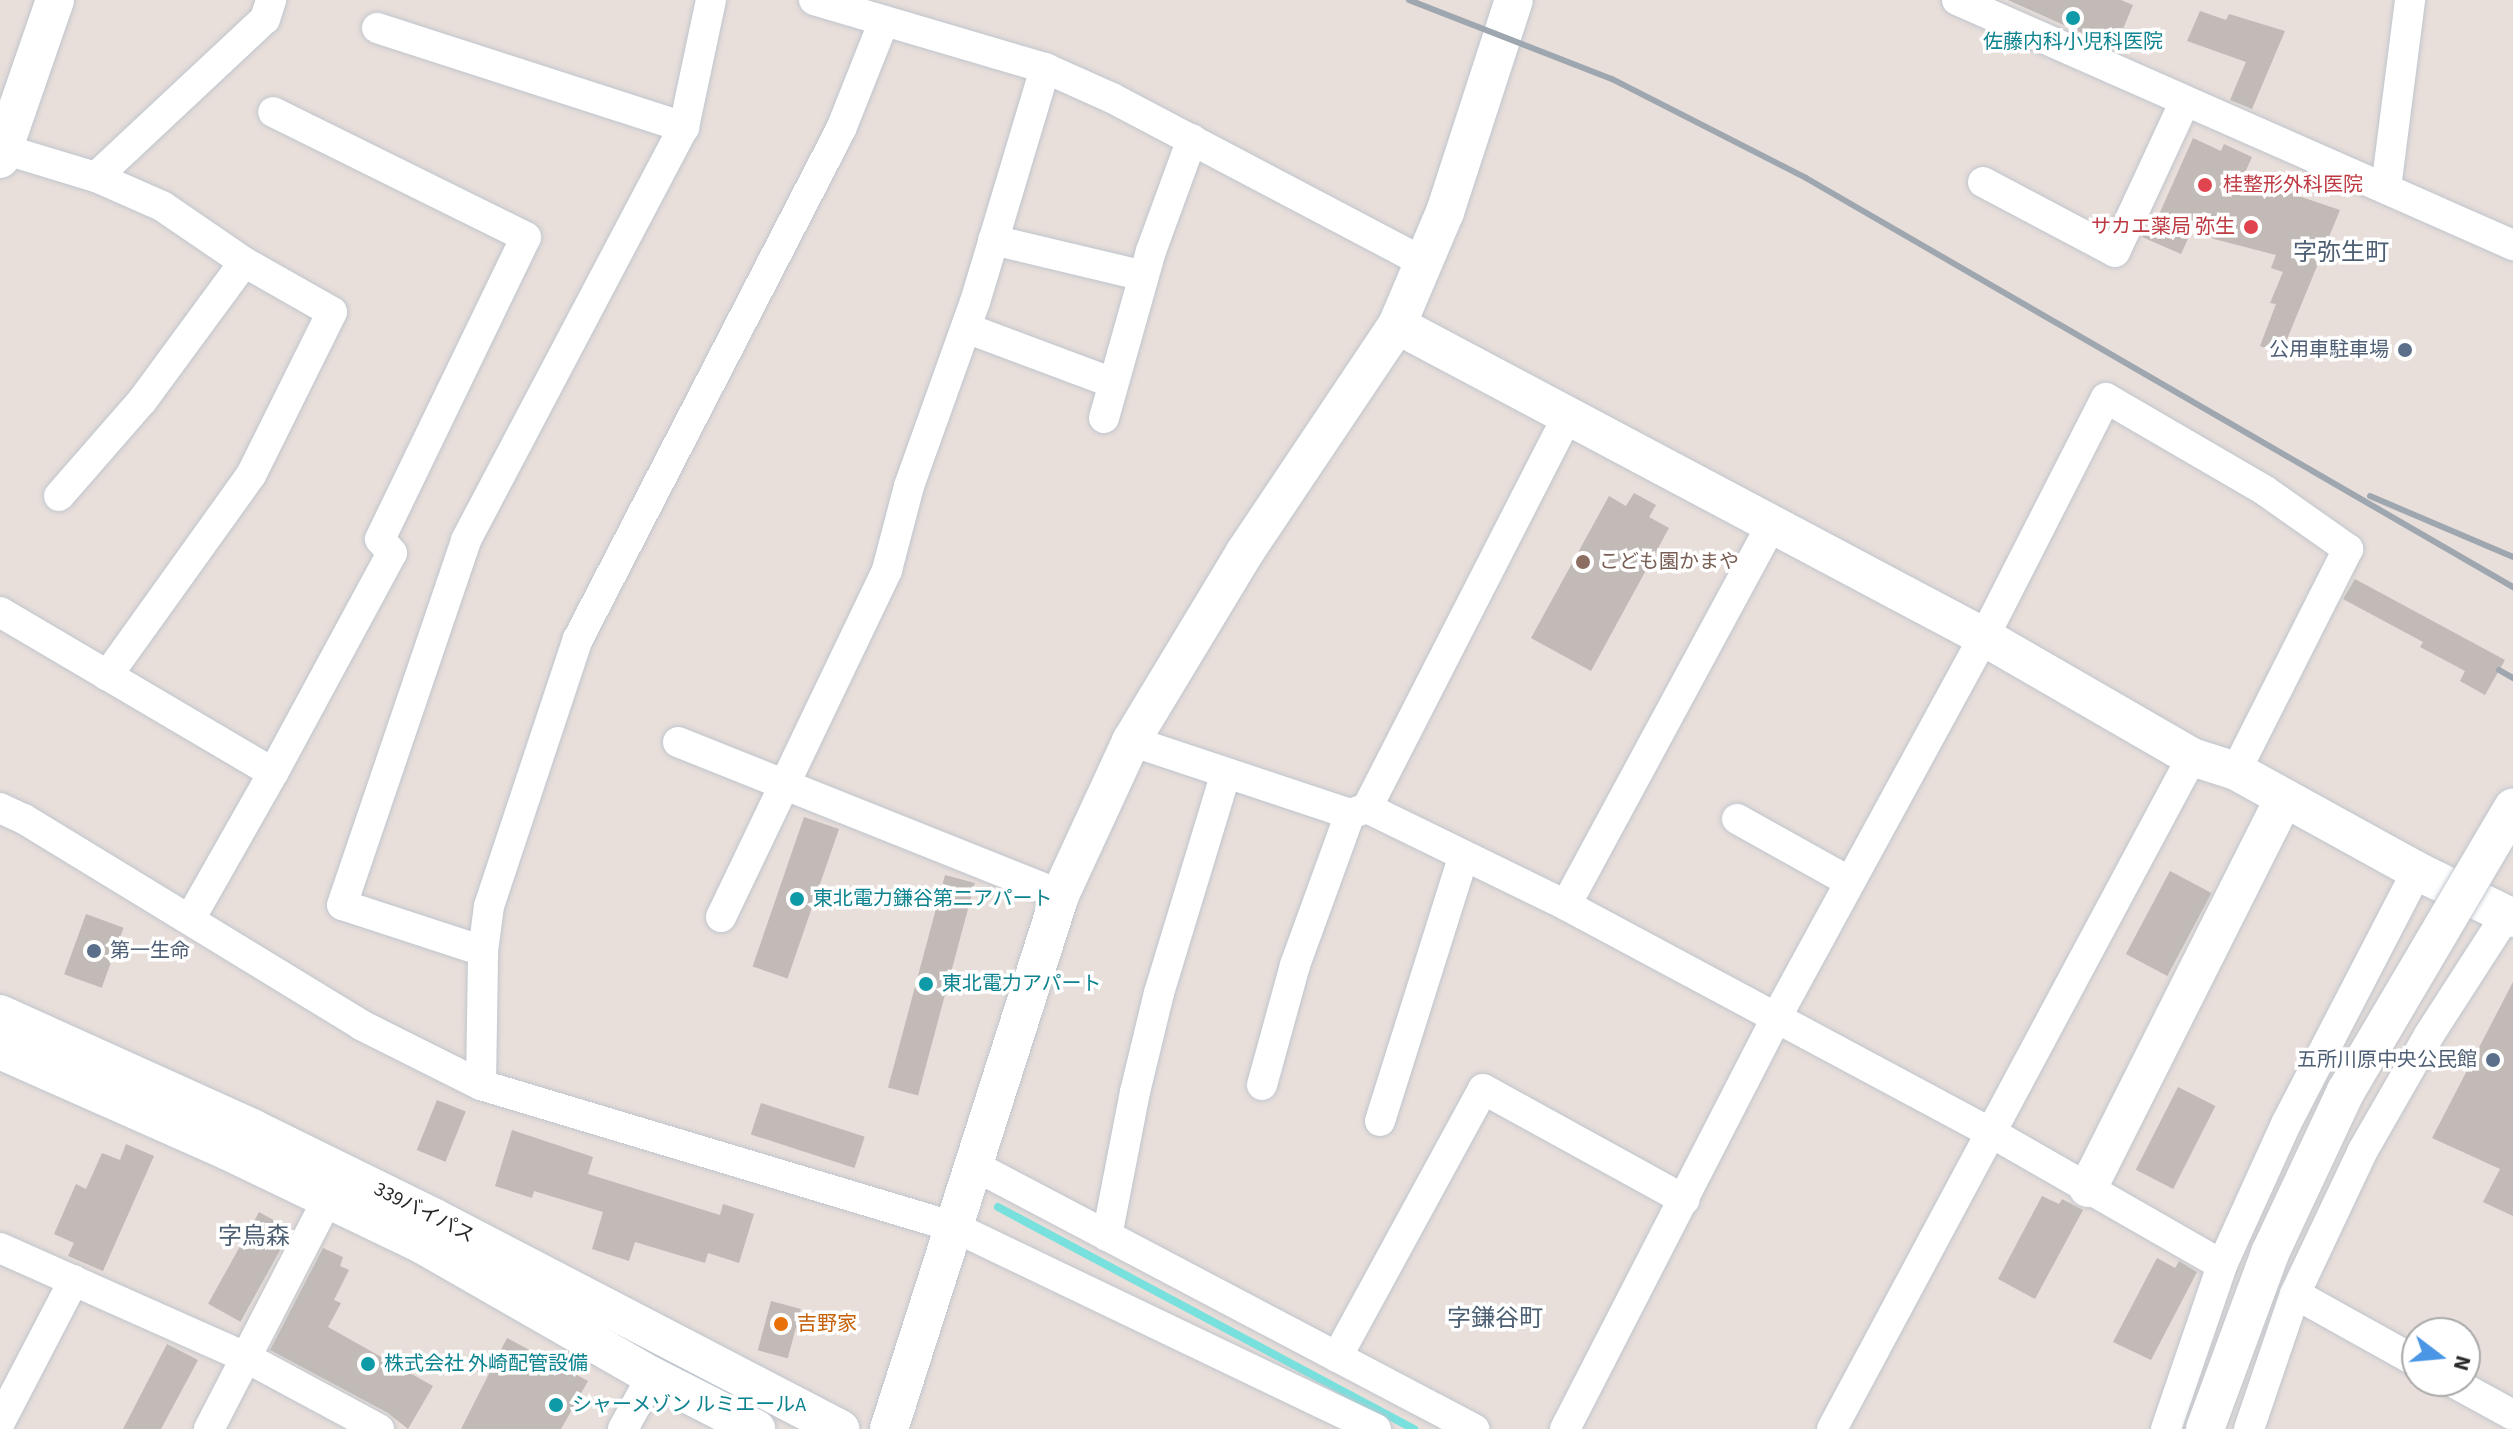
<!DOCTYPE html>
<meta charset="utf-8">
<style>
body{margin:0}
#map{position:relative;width:2513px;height:1429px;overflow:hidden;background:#e8deda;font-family:"Source Sans 3","Noto Sans JP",sans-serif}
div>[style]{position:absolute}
.stream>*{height:8px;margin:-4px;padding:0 4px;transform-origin:4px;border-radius:4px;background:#78e0dd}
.building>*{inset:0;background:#c1bab6;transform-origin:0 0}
.roads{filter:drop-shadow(0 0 2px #bfc5cd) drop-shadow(0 0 2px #bfc5cd)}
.minor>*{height:30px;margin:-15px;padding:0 15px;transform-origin:15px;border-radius:15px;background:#fff}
.tertiary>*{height:38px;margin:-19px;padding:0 19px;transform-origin:19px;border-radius:19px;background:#fff}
.rail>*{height:6px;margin:-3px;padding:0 3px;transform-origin:3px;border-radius:3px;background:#9ea6b0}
.bridges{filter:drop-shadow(0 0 2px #bfc5cd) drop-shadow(0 0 2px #bfc5cd)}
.tertiary-bridge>*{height:38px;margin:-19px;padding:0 19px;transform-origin:19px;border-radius:19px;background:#fff}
.dots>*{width:22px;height:22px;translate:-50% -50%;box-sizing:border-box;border:4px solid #fff;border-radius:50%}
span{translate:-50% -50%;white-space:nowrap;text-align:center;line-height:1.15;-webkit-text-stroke:7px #fff;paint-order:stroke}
.culture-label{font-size:20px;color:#0d838f}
.left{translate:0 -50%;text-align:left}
.health-label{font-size:20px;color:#be3a42}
.right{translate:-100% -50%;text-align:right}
.service-label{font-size:20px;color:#4e5e75}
.education-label{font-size:20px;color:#785e54}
.street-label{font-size:20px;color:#272727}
.food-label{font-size:20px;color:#c56008}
.quarter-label{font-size:24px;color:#4d5f73}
.north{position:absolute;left:2401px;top:1317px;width:80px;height:80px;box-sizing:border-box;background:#fff;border:2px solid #a9a9a9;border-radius:50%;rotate:106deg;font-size:22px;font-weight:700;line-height:32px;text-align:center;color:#272727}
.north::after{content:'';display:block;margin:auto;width:28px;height:36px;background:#4a96e5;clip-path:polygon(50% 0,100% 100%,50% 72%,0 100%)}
</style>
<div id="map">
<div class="stream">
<div style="left:998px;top:1207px;width:472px;rotate:28.1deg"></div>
</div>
<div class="building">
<div style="clip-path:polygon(2008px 0,2121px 0,2133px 5px,2115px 48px)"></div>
<div style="clip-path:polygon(2200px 11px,2226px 20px,2229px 14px,2285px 31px,2252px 109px,2230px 100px,2246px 62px,2187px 41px)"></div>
<div style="clip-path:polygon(2193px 138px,2221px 151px,2224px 144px,2252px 157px,2243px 177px,2340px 210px,2281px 354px,2260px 346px,2276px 304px,2270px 303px,2283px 272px,2271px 268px,2276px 255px,2214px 239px,2193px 228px,2181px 254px,2142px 237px,2151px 216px,2157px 219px)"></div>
<div style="clip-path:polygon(1634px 493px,1656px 505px,1649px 517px,1669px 528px,1591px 671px,1531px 638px,1609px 496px,1626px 506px)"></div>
<div style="clip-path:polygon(2355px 579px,2505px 660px,2485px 695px,2460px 681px,2465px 671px,2420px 647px,2423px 642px,2343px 599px)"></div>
<div style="left:804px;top:817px;width:37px;height:158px;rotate:19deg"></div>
<div style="left:2170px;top:871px;width:47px;height:94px;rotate:28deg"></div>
<div style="left:945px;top:875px;width:31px;height:220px;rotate:15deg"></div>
<div style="left:86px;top:914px;width:40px;height:64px;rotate:20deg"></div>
<div style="clip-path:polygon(2513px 982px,2513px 1216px,2483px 1202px,2500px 1169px,2432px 1138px)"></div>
<div style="left:2178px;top:1087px;width:42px;height:93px;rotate:27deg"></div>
<div style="left:437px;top:1100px;width:31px;height:54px;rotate:22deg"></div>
<div style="left:761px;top:1103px;width:109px;height:33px;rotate:18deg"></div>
<div style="clip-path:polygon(512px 1130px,593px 1157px,588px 1174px,720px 1215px,723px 1204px,754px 1214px,739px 1263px,708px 1253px,705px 1263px,635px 1242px,629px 1261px,592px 1249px,603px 1212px,534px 1191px,532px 1198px,495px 1186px)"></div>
<div style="clip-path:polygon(126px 1144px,154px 1156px,103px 1271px,68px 1256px,74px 1243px,54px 1234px,76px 1184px,86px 1189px,102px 1153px,120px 1160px)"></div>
<div style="clip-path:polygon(2042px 1196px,2059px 1204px,2062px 1199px,2083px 1210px,2035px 1299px,1998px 1279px)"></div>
<div style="left:259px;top:1212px;width:37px;height:105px;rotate:29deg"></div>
<div style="clip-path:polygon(323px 1248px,343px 1257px,340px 1266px,349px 1270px,334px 1300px,341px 1303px,328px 1327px,433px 1386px,408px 1429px,388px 1413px,270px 1350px)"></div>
<div style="clip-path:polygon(2157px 1258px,2175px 1268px,2179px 1261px,2197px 1272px,2151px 1360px,2113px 1342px)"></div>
<div style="left:771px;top:1301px;width:31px;height:51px;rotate:15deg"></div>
<div style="clip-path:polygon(507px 1338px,588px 1381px,561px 1429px,461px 1429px)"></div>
<div style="clip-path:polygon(167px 1344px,198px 1360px,161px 1429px,123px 1429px)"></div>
</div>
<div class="roads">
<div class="minor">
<div style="left:814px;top:0;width:241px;rotate:16.4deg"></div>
<div style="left:1045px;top:68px;width:73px;rotate:24.1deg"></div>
<div style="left:1112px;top:98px;width:354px;rotate:27.8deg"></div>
<div style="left:1957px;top:0;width:608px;rotate:23.78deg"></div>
<div style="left:377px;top:28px;width:323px;rotate:17.9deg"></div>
<div style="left:3px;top:149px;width:97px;rotate:16.8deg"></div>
<div style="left:96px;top:177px;width:72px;rotate:23.7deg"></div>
<div style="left:162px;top:206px;width:99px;rotate:34.3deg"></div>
<div style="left:244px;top:262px;width:101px;rotate:29.6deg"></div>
<div style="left:332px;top:312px;width:182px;rotate:116.4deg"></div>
<div style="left:251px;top:475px;width:247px;rotate:125.6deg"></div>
<div style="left:96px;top:177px;width:231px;rotate:-43.1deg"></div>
<div style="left:265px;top:19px;width:20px;rotate:-72deg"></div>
<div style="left:1983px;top:182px;width:149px;rotate:27.9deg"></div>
<div style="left:2115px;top:252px;width:166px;rotate:-65.1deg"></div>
<div style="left:2386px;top:188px;width:190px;rotate:-82.7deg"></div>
<div style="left:993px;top:240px;width:155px;rotate:13.4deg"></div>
<div style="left:966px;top:328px;width:157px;rotate:20.5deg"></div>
<div style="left:1104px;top:418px;width:173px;rotate:-74.3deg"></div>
<div style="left:1151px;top:251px;width:119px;rotate:-69.9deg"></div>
<div style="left:59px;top:496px;width:126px;rotate:-48.9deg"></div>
<div style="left:142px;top:401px;width:172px;rotate:-53.7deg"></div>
<div style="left:0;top:612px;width:317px;rotate:30.5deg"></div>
<div style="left:273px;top:773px;width:168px;rotate:119.6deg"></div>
<div style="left:1131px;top:741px;width:231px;rotate:18.4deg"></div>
<div style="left:1350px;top:814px;width:18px;rotate:-19deg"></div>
<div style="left:1367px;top:808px;width:438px;rotate:-62.9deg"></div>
<div style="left:678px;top:742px;width:412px;rotate:21.8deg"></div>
<div style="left:273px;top:773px;width:250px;rotate:-61.6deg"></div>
<div style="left:392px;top:553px;width:18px;rotate:-131deg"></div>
<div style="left:380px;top:539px;width:335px;rotate:-64.2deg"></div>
<div style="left:526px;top:237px;width:282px;rotate:-153.7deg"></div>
<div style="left:0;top:808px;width:26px;rotate:25deg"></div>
<div style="left:24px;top:819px;width:395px;rotate:31.4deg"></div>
<div style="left:361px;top:1025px;width:134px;rotate:26.6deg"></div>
<div style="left:481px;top:1085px;width:492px;rotate:16.7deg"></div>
<div style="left:952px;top:1226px;width:470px;rotate:25.6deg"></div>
<div style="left:1367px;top:808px;width:221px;rotate:26deg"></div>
<div style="left:1566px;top:905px;width:481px;rotate:28.2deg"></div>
<div style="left:1990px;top:1132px;width:267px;rotate:29.8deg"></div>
<div style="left:1737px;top:819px;width:129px;rotate:29.1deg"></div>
<div style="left:1566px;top:905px;width:431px;rotate:-61.6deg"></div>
<div style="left:721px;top:917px;width:385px;rotate:-64.4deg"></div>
<div style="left:887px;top:570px;width:87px;rotate:-75.3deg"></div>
<div style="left:909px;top:486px;width:195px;rotate:-70.3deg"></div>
<div style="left:975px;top:302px;width:244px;rotate:-73.3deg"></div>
<div style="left:483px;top:951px;width:148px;rotate:-161.9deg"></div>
<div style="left:342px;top:905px;width:385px;rotate:-71.2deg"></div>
<div style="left:466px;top:540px;width:467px;rotate:-62.2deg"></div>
<div style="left:684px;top:127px;width:130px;rotate:-78deg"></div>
<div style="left:481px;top:1085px;width:134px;rotate:-89.1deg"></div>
<div style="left:483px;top:951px;width:45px;rotate:-82.4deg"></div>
<div style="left:489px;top:906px;width:281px;rotate:-71.6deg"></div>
<div style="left:578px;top:639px;width:574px;rotate:-62.72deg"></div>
<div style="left:841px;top:129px;width:116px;rotate:-68.3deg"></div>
<div style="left:1262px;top:1085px;width:124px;rotate:-74.6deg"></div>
<div style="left:1295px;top:965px;width:161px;rotate:-70deg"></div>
<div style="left:1380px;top:1121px;width:276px;rotate:-72.5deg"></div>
<div style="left:971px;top:1164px;width:569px;rotate:27.78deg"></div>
<div style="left:1107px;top:1236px;width:147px;rotate:-79deg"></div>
<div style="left:1135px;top:1092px;width:102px;rotate:-76.4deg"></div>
<div style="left:1159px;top:993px;width:230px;rotate:-73.1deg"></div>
<div style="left:0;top:1248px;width:270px;rotate:24deg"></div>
<div style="left:247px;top:1358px;width:150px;rotate:28.3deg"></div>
<div style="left:2295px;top:1294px;width:140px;rotate:29.1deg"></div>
<div style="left:1337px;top:1357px;width:305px;rotate:-61.4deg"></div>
<div style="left:1483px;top:1089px;width:230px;rotate:28.8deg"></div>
<div style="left:2451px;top:1381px;width:71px;rotate:28.7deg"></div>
<div style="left:0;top:1422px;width:160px;rotate:-62.5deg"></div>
<div style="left:209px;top:1429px;width:258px;rotate:-62.7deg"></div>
<div style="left:623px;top:1429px;width:60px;rotate:-61.3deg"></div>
<div style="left:1565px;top:1429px;width:462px;rotate:-62.8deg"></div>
<div style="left:1776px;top:1018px;width:434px;rotate:-61.4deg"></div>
<div style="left:1984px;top:637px;width:268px;rotate:-63deg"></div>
<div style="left:2106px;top:398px;width:183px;rotate:30.2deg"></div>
<div style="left:2264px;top:490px;width:103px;rotate:35.1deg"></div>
<div style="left:2348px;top:549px;width:249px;rotate:116.8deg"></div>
<div style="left:1832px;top:1429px;width:762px;rotate:-61.82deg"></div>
<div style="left:2166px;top:1429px;width:173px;rotate:-71.1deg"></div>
<div style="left:2222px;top:1265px;width:157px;rotate:-65.6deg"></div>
<div style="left:2287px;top:1122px;width:283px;rotate:-62.6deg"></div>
<div style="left:2249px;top:1429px;width:143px;rotate:-71.2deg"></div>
<div style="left:2295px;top:1294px;width:157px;rotate:-64.7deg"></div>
<div style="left:2362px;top:1152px;width:135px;rotate:-60.2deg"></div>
<div style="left:2429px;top:1035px;width:144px;rotate:-57.2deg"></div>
</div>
<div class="tertiary">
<div style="left:0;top:159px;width:168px;rotate:-70.9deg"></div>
<div style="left:1397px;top:325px;width:665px;rotate:27.99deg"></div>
<div style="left:1984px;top:637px;width:240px;rotate:30deg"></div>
<div style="left:2192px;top:757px;width:46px;rotate:17.7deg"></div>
<div style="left:2236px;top:771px;width:207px;rotate:28.9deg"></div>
<div style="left:2417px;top:871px;width:107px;rotate:26.1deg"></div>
<div style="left:0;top:1014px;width:277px;rotate:24.3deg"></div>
<div style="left:252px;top:1128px;width:204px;rotate:26.2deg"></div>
<div style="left:435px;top:1218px;width:457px;rotate:27.5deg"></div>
<div style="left:0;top:1050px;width:249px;rotate:23.9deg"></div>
<div style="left:228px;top:1151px;width:216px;rotate:25.7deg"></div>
<div style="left:423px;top:1245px;width:264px;rotate:29.8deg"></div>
<div style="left:652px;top:1376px;width:117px;rotate:27deg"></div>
<div style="left:2088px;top:1188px;width:436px;rotate:-63.3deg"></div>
<div style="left:889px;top:1429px;width:561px;rotate:-72.24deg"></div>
<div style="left:1060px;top:895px;width:170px;rotate:-65.2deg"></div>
<div style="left:1131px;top:741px;width:221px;rotate:-58.9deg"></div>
<div style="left:1245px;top:552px;width:273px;rotate:-56.2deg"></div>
<div style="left:1397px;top:325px;width:123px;rotate:-67deg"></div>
<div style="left:1445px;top:212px;width:223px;rotate:-72deg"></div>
</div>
</div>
<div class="rail">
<div style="left:1409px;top:0;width:218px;rotate:21.3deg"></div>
<div style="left:1612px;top:79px;width:218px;rotate:27deg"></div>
<div style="left:1806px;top:178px;width:817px;rotate:30.05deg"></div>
<div style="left:2370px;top:496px;width:155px;rotate:23.1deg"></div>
<div style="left:2499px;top:670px;width:16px;rotate:30deg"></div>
</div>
<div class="bridges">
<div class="tertiary-bridge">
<div style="left:2205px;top:1429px;width:188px;rotate:-69.7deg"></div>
<div style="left:2270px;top:1253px;width:179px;rotate:-64.9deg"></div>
<div style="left:2346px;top:1091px;width:329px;rotate:-59.5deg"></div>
</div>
</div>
<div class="dots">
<div style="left:2073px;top:18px;background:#0f9aa8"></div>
<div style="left:2205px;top:185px;background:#e0444e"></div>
<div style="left:2251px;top:227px;background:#e0444e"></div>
<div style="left:2405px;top:350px;background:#5c6f8a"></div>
<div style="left:1583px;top:562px;background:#8d6e63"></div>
<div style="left:797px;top:899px;background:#0f9aa8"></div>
<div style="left:94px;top:951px;background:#5c6f8a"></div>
<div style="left:926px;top:984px;background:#0f9aa8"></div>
<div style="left:2493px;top:1060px;background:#5c6f8a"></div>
<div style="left:781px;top:1324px;background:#e8710a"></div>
<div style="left:368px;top:1364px;background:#0f9aa8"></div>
<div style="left:556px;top:1405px;background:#0f9aa8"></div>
</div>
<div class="culture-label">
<span style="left:2073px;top:42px">佐藤内科小児科医院</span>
<span class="left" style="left:813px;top:899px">東北電力鎌谷第二アパート</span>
<span class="left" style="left:942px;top:984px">東北電力アパート</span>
<span class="left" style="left:384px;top:1364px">株式会社 外崎配管設備</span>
<span class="left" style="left:572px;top:1405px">シャーメゾン ルミエールA</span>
</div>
<div class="health-label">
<span class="left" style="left:2223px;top:185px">桂整形外科医院</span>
<span class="right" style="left:2235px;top:227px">サカエ薬局 弥生</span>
</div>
<div class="service-label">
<span class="right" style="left:2389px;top:350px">公用車駐車場</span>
<span class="left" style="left:110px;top:951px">第一生命</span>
<span class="right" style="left:2477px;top:1060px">五所川原中央公民館</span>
</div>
<div class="education-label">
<span class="left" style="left:1599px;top:562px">こども園かまや</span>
</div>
<div class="street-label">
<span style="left:424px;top:1213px;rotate:27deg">339バイパス</span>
</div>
<div class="food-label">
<span class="left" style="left:797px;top:1324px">吉野家</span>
</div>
<div class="quarter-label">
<span style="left:2341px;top:253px">字弥生町</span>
<span style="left:254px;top:1237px">字烏森</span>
<span style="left:1495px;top:1319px">字鎌谷町</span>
</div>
<div class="north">N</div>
</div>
